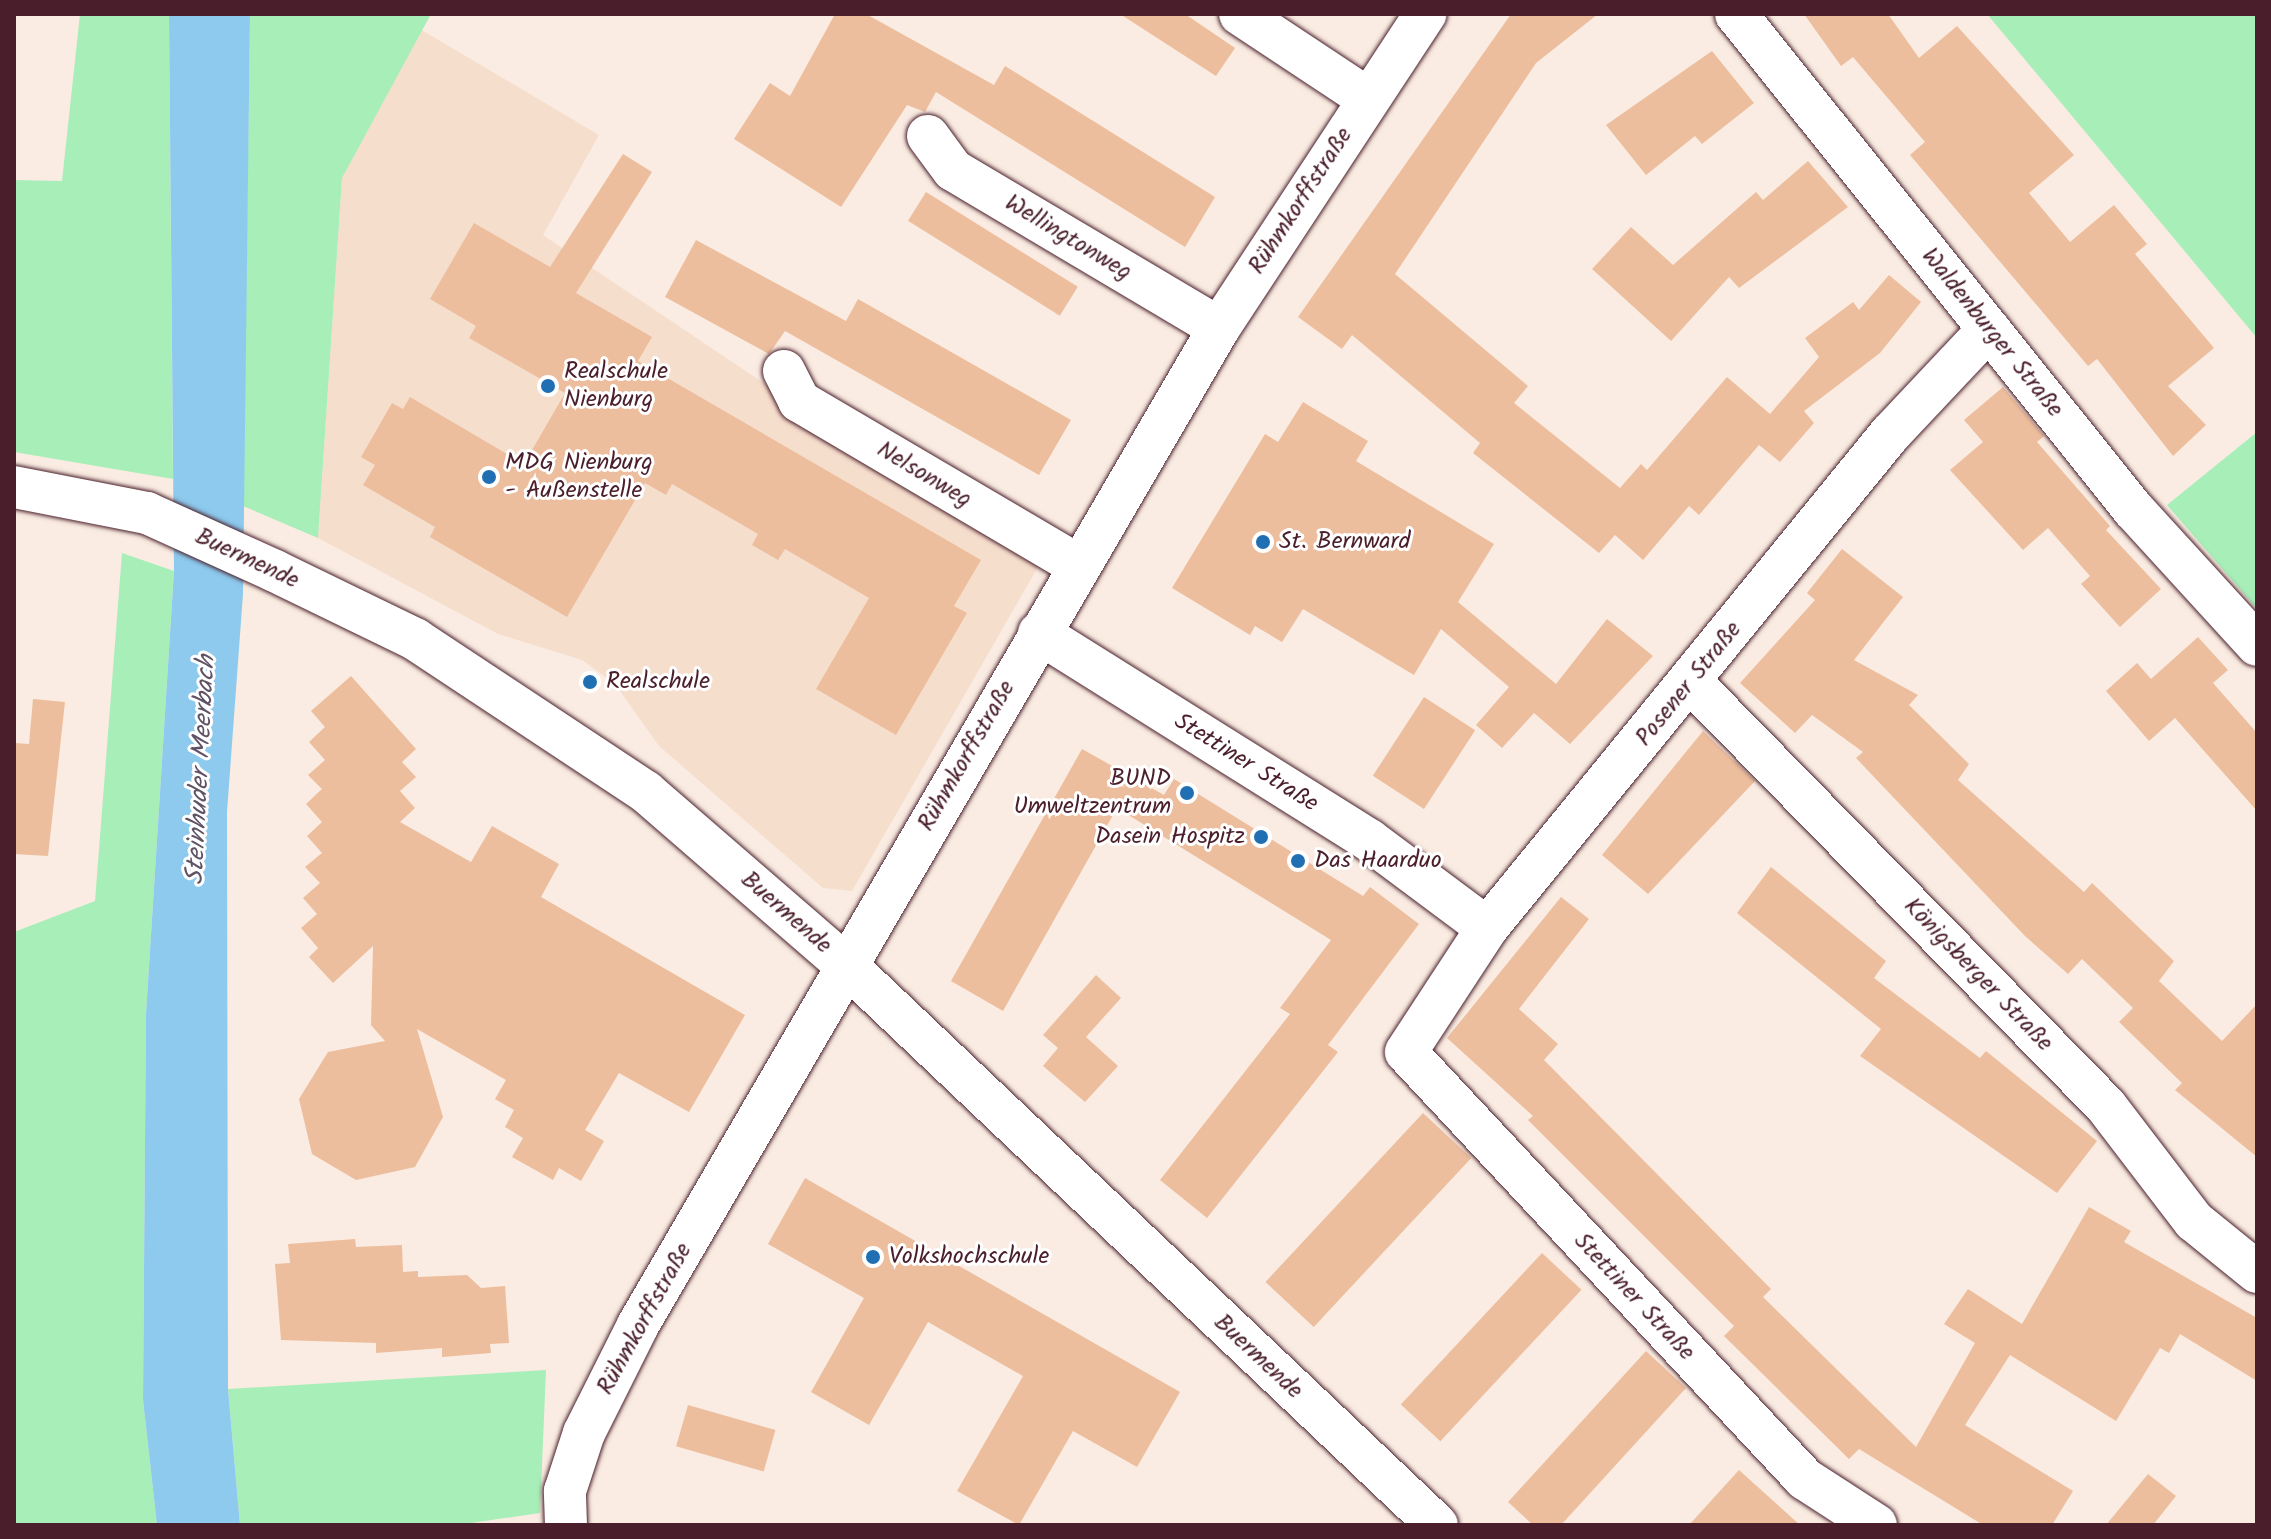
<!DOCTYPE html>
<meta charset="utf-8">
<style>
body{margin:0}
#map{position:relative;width:2271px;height:1539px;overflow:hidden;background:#faece2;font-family:Kalam,sans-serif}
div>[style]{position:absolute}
.built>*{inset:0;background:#f6decd}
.green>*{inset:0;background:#a8eeb9}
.water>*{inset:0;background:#8dcaed}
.building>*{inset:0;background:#edbe9d;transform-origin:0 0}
.roads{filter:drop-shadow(0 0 2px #4a1f2b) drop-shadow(0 0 2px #4a1f2b)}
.street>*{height:42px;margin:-21px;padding:0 21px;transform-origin:21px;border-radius:21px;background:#fff}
.dots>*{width:22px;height:22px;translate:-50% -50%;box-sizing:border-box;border:4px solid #fff;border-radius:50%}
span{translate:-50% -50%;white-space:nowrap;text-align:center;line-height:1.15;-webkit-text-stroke:6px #fff;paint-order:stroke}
.street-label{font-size:24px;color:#4a1f2b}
.poi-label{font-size:24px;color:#4a1f2b}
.left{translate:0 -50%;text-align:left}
.right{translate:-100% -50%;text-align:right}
.water-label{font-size:26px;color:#5e5265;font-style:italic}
.frame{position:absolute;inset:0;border:16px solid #4a1f2b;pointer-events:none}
</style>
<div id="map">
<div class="built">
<div style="clip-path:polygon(420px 29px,599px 135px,543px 235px,1038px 567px,852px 891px,823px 888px,659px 746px,615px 684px,582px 660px,498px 634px,318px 538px,342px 178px)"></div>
</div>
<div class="green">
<div style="clip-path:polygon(80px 14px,169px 14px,173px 479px,14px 452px,14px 180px,62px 181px)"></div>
<div style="clip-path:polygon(250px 14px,431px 14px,342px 178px,318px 538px,243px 506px)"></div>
<div style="clip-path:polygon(1987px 14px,2257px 14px,2257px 338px)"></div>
<div style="clip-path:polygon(2257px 432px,2257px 609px,2167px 505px)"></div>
<div style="clip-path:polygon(122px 553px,174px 571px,146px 1014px,143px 1400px,157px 1525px,14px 1525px,14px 932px,95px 901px)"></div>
<div style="clip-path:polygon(546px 1370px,540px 1513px,457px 1525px,240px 1525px,228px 1389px)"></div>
</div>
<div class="water">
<div style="clip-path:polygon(169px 14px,250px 14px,243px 594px,227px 812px,228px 1389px,240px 1525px,157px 1525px,143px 1400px,146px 1014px,174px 571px)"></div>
</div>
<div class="building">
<div style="clip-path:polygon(835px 14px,866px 14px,994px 85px,1005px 66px,1215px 197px,1185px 247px,936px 92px,925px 112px,907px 105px,841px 207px,734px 139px,770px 83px,790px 96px)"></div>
<div style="clip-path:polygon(1120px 14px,1185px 14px,1235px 48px,1216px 76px)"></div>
<div style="clip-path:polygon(1511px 14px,1598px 14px,1536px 63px,1395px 274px,1528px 386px,1514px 403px,1620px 488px,1641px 464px,1647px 470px,1727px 377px,1770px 414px,1819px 357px,1805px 338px,1853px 302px,1859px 310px,1889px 275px,1921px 302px,1880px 353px,1804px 411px,1814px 423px,1780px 462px,1759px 445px,1699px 515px,1689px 506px,1643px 560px,1615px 535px,1599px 553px,1473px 453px,1480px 443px,1352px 335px,1342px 349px,1298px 317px)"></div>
<div style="clip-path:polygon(1804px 14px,1888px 14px,1919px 58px,1957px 26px,2074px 155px,2029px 193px,2070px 242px,2114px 205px,2147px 244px,2135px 254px,2214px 348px,2168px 386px,2206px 425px,2173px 456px,2097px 359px,2088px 366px,1910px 155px,1925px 142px,1853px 57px,1841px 66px)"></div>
<div style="clip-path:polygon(1712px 51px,1754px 103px,1702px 144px,1695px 136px,1646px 175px,1606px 125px)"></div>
<div style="clip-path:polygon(623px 154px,652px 172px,576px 293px,652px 337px,638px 361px,981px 560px,954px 606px,967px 613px,896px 735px,816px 689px,869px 598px,785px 549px,778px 560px,752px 545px,758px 534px,672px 484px,666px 495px,645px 483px,567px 617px,430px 537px,435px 527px,363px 485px,375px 465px,361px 457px,392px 403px,403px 409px,410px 397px,524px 464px,565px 393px,469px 338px,476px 326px,430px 299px,474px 223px,550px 267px)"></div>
<div style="clip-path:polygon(1808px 161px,1848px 207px,1739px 288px,1729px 277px,1671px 341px,1592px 269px,1631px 227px,1673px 265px,1756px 192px,1763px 200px)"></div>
<div style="left:926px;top:192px;width:179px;height:34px;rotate:32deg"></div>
<div style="clip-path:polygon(696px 240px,846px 321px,858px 299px,1071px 420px,1039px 475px,785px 331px,769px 354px,665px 297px)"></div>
<div style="clip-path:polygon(2003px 387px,2044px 436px,2037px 442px,2110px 526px,2106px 530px,2161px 589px,2120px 627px,2081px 584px,2090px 576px,2048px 528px,2023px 550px,1950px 470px,1983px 442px,1964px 420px)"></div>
<div style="clip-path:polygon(1303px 402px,1368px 441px,1356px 461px,1494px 544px,1458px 602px,1556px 684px,1607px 619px,1653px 656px,1570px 744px,1534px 713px,1502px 748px,1476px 725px,1509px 687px,1441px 629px,1414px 675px,1303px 609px,1282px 642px,1255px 626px,1250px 635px,1172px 588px,1265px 434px,1278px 442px)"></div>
<div style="clip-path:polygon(1842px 549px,1903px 597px,1854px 660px,1918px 695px,1909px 705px,1969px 764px,1958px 780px,2084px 892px,2092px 883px,2174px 961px,2159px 981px,2222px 1041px,2257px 1004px,2257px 1157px,2175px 1090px,2182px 1083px,2119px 1022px,2133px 1008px,2082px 959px,2068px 974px,2025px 936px,1856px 758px,1863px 752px,1812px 715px,1795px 733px,1740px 683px,1815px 600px,1807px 593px)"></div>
<div style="clip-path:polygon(2198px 637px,2228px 670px,2213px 683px,2257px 733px,2257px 811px,2175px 718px,2149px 741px,2106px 691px,2137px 663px,2151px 679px)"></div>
<div style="clip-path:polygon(351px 676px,416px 749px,402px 762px,416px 777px,400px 791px,415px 808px,400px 822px,471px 862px,492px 826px,559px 864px,541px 897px,745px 1015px,689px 1112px,619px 1073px,585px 1130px,604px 1141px,581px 1181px,559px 1168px,553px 1180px,512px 1157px,523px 1138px,505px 1127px,514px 1110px,495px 1099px,506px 1080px,417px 1029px,443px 1117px,415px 1167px,356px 1180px,312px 1154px,299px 1099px,328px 1052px,385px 1041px,371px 1025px,373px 946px,333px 983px,309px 957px,318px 948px,301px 928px,317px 914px,303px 898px,320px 883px,305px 867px,322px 853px,307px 836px,322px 822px,306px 804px,322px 789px,308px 775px,325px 760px,309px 742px,325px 727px,311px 711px)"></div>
<div style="left:1424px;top:697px;width:61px;height:94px;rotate:33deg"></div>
<div style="clip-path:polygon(33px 699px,65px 702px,48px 856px,14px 854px,14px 743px,29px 744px)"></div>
<div style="clip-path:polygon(1703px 731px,1755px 781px,1648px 894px,1602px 855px)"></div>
<div style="clip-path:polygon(1082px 749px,1164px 795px,1174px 779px,1363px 896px,1370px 887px,1419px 924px,1328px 1045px,1338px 1052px,1207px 1218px,1160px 1180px,1290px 1014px,1280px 1008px,1331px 940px,1117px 808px,1003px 1011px,951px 981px)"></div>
<div style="clip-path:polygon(1771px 867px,1886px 961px,1874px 978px,1980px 1058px,1986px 1051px,2097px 1141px,2057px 1193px,1860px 1056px,1881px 1029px,1737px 913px)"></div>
<div style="clip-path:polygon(1561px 897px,1589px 919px,1519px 1009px,1558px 1044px,1544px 1060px,1771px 1289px,1763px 1297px,1916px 1447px,1975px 1343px,1944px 1324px,1968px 1289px,2022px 1324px,2089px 1207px,2131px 1231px,2124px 1242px,2257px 1318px,2257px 1381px,2180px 1334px,2169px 1353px,2160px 1348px,2116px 1421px,2010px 1355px,1965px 1425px,2073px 1491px,2052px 1525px,1983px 1525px,1859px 1449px,1849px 1459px,1724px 1336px,1734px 1326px,1528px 1120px,1533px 1116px,1447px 1038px)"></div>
<div style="clip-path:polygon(1096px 975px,1121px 998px,1086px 1037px,1118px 1066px,1085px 1102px,1043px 1066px,1058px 1048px,1043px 1035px)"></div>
<div style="left:1423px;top:1113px;width:66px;height:231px;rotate:43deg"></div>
<div style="clip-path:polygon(805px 1178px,1180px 1392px,1137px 1467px,1073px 1431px,1019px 1525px,957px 1491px,1023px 1376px,928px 1322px,869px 1425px,811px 1392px,864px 1298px,768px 1244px)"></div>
<div style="clip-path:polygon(355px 1239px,356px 1247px,402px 1245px,403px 1272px,418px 1271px,418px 1277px,467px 1275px,481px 1288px,505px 1286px,509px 1343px,490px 1344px,491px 1353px,442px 1357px,442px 1348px,376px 1353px,376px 1343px,281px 1340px,275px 1264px,290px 1263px,288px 1244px)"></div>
<div style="left:1542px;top:1253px;width:54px;height:207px;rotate:43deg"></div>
<div style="clip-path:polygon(1646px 1351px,1686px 1388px,1561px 1525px,1533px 1525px,1508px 1502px)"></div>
<div style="left:688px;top:1405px;width:91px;height:43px;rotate:16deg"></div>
<div style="clip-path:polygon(1739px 1470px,1800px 1525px,1689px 1525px)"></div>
<div style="clip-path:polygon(2148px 1474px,2176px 1496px,2153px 1525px,2106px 1525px)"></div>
</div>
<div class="roads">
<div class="street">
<div style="left:1240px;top:14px;width:152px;rotate:33.5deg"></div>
<div style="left:1736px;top:14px;width:635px;rotate:51.27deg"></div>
<div style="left:2133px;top:509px;width:184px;rotate:47.6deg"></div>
<div style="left:928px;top:136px;width:42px;rotate:53.7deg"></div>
<div style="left:953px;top:170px;width:309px;rotate:30.7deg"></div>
<div style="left:784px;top:371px;width:34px;rotate:63deg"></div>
<div style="left:799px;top:401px;width:325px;rotate:30.5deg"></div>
<div style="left:14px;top:487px;width:136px;rotate:11.1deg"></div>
<div style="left:147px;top:513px;width:141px;rotate:24.4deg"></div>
<div style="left:275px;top:571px;width:156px;rotate:25.9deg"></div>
<div style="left:415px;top:639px;width:277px;rotate:33.5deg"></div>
<div style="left:646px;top:792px;width:264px;rotate:40.9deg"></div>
<div style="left:846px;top:965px;width:814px;rotate:43.46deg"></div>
<div style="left:1039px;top:633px;width:390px;rotate:32.1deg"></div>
<div style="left:1369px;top:840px;width:147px;rotate:36.7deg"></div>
<div style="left:1691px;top:682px;width:593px;rotate:45.61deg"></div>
<div style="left:2106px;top:1106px;width:145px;rotate:52.6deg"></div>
<div style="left:2194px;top:1221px;width:81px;rotate:39deg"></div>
<div style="left:566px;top:1525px;width:34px;rotate:-92deg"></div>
<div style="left:565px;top:1491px;width:61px;rotate:-71.9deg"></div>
<div style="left:584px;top:1433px;width:121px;rotate:-63.4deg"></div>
<div style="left:638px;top:1325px;width:1154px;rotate:-59.77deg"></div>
<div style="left:1219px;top:328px;width:376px;rotate:-56.7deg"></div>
<div style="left:1876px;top:1525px;width:85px;rotate:-147.1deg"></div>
<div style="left:1805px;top:1479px;width:584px;rotate:-133.06deg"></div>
<div style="left:1406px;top:1052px;width:148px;rotate:-56.8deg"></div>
<div style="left:1487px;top:928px;width:638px;rotate:-50.79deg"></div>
<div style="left:1890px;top:434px;width:144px;rotate:-46.7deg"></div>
</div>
</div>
<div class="dots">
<div style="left:548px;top:386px;background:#1f6fb2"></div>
<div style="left:489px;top:477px;background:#1f6fb2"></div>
<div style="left:1263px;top:542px;background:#1f6fb2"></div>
<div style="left:590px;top:682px;background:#1f6fb2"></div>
<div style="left:1187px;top:793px;background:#1f6fb2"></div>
<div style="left:1261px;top:837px;background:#1f6fb2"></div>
<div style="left:1298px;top:861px;background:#1f6fb2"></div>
<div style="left:873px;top:1257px;background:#1f6fb2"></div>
</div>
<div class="street-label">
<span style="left:1301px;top:201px;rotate:-57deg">Rühmkorffstraße</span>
<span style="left:1068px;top:238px;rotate:31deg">Wellingtonweg</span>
<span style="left:1992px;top:333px;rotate:51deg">Waldenburger Straße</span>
<span style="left:924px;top:475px;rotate:31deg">Nelsonweg</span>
<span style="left:247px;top:559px;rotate:25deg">Buermende</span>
<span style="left:1689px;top:684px;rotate:-51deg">Posener Straße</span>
<span style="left:967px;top:756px;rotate:-60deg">Rühmkorffstraße</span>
<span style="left:1246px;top:763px;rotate:32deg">Stettiner Straße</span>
<span style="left:786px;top:913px;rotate:41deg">Buermende</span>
<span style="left:1978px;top:975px;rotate:46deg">Königsberger Straße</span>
<span style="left:1634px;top:1297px;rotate:47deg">Stettiner Straße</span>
<span style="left:645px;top:1319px;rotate:-61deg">Rühmkorffstraße</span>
<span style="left:1258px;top:1357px;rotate:43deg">Buermende</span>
</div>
<div class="poi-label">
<span class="left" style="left:564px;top:386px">Realschule<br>Nienburg</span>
<span class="left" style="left:505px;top:477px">MDG Nienburg<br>- Außenstelle</span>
<span class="left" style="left:1279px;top:542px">St. Bernward</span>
<span class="left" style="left:606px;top:682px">Realschule</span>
<span class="right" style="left:1171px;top:793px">BUND<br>Umweltzentrum</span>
<span class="right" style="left:1245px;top:837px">Dasein Hospitz</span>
<span class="left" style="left:1314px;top:861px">Das Haarduo</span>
<span class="left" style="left:889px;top:1257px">Volkshochschule</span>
</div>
<div class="water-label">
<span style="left:202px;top:770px;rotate:-87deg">Steinhuder Meerbach</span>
</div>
<div class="frame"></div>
</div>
